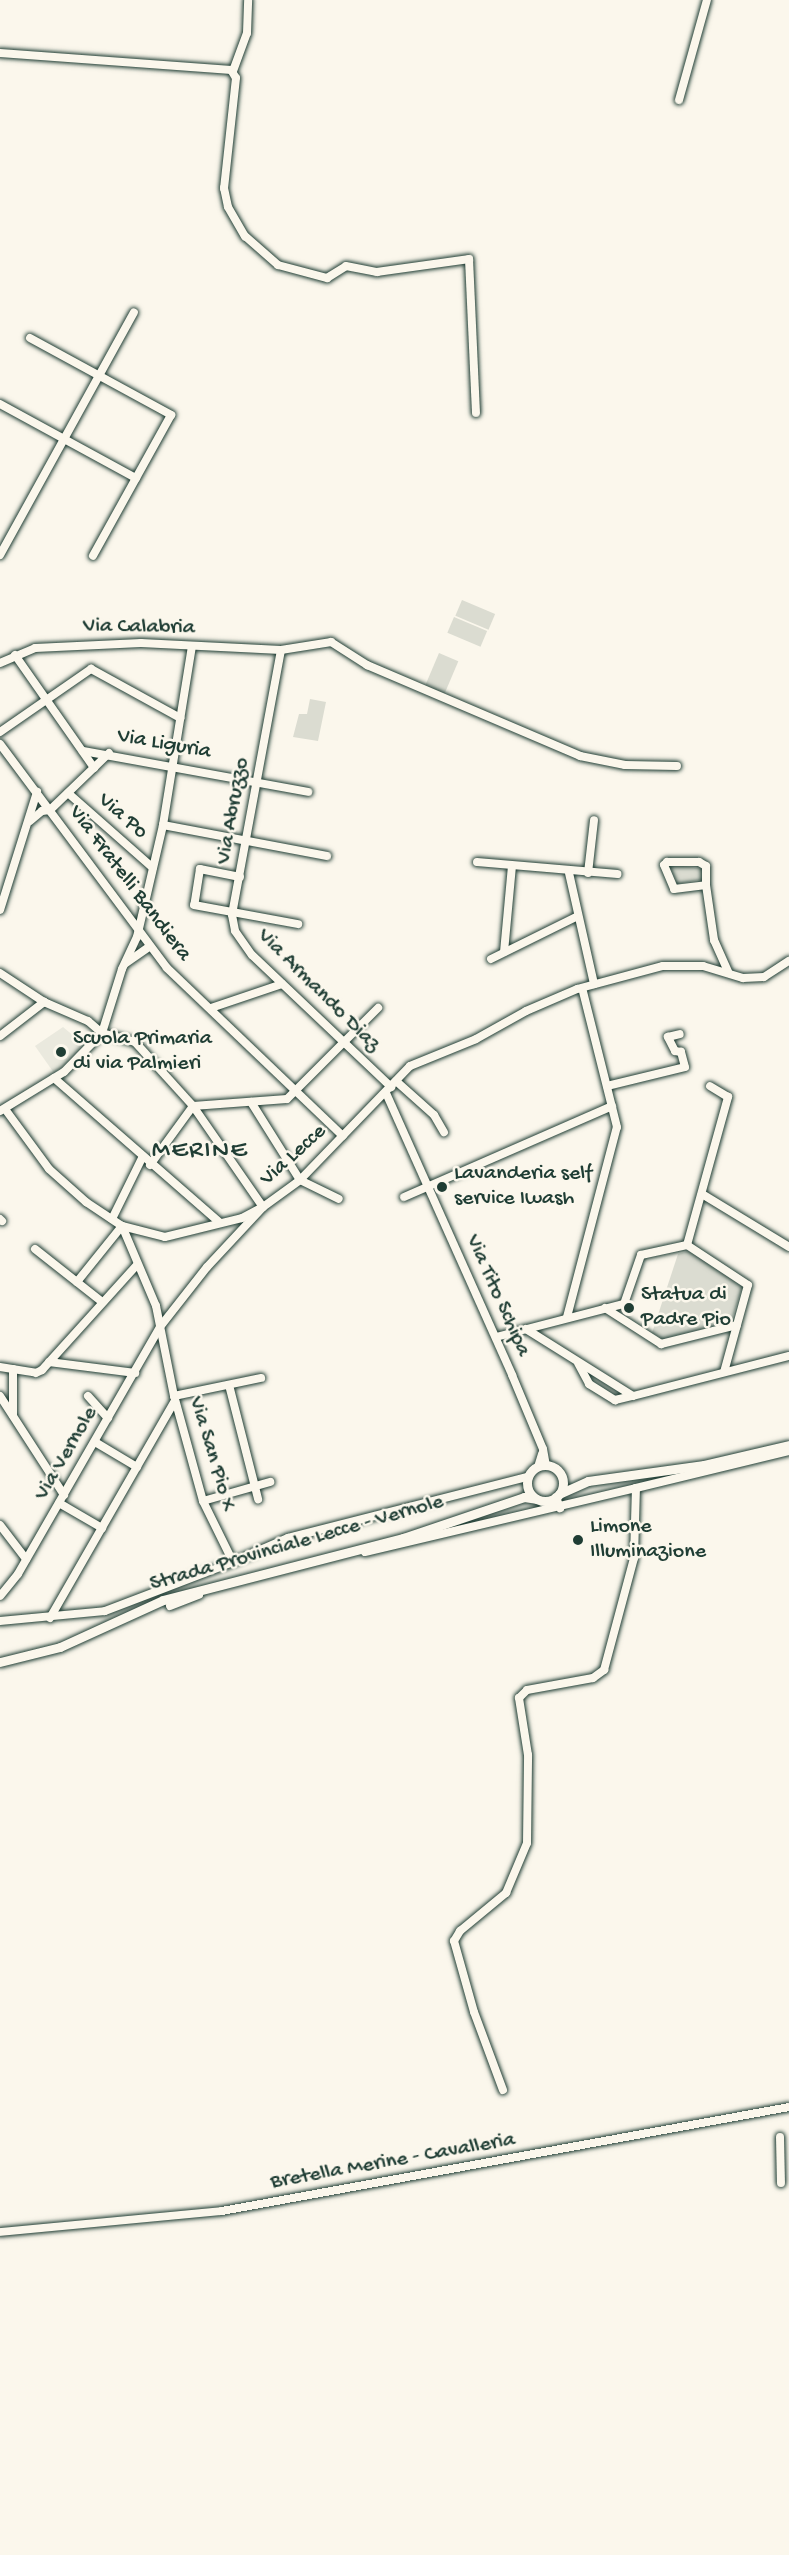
<!DOCTYPE html>
<style>
body{margin:0}
#map{position:relative;width:789px;height:2555px;overflow:hidden;background:#fbf7ec;font-family:"Gochi Hand",sans-serif}
div>[style]{position:absolute}
.built>*{inset:0;background:#eae9de}
.green>*{inset:0;background:#dbdcd1;transform-origin:0 0}
.roads{filter:drop-shadow(0 0 2px #1f3d34) drop-shadow(0 0 2px #1f3d34)}
.minor>*{height:8px;margin:-4px;padding:0 4px;transform-origin:4px;border-radius:4px;background:#fbf7ec}
.major>*{height:9px;margin:-4.5px;padding:0 4.5px;transform-origin:4.5px;border-radius:4.5px;background:#fbf7ec}
.major>.ring{margin:-4.5px;padding:0;box-sizing:content-box;background:none;border:9px solid #fbf7ec;border-radius:50%}
.dots>*{width:16px;height:16px;translate:-50% -50%;box-sizing:border-box;border:3px solid #fbf7ec;border-radius:50%}
span{translate:-50% -50%;white-space:nowrap;text-align:center;line-height:1.15;-webkit-text-stroke:5px #fbf7ec;paint-order:stroke}
.street-label{font-size:22px;color:#1f3d34}
.poi-label{font-size:22px;color:#1f3d34}
.left{translate:0 -50%;text-align:left}
.quarter-label{font-size:26px;color:#1f3d34;letter-spacing:1.5px}
</style>
<div id="map">
<div class="built">
<div style="clip-path:polygon(63px 1027px,87px 1047px,54px 1073px,35px 1046px)"></div>
</div>
<div class="green">
<div style="left:462px;top:600px;width:36px;height:17px;rotate:23deg"></div>
<div style="left:454px;top:617px;width:36px;height:17px;rotate:23deg"></div>
<div style="left:439px;top:653px;width:21px;height:35px;rotate:23deg"></div>
<div style="clip-path:polygon(310px 699px,326px 702px,318px 741px,293px 737px,299px 714px,307px 714px)"></div>
<div style="clip-path:polygon(676px 865px,703px 869px,704px 879px,677px 884px,670px 867px)"></div>
<div style="clip-path:polygon(689px 1251px,743px 1285px,731px 1322px,663px 1339px,652px 1333px,678px 1254px)"></div>
</div>
<div class="roads">
<div class="minor">
<div style="left:0;top:53px;width:232px;rotate:4.2deg"></div>
<div style="left:231px;top:70px;width:9px;rotate:58deg"></div>
<div style="left:236px;top:78px;width:111px;rotate:96.2deg"></div>
<div style="left:224px;top:188px;width:19px;rotate:78deg"></div>
<div style="left:228px;top:207px;width:34px;rotate:60deg"></div>
<div style="left:245px;top:236px;width:44px;rotate:41.3deg"></div>
<div style="left:278px;top:265px;width:51px;rotate:14.9deg"></div>
<div style="left:327px;top:278px;width:22px;rotate:-32deg"></div>
<div style="left:346px;top:266px;width:32px;rotate:11deg"></div>
<div style="left:377px;top:272px;width:93px;rotate:-8deg"></div>
<div style="left:469px;top:259px;width:154px;rotate:87.4deg"></div>
<div style="left:233px;top:71px;width:40px;rotate:-69.8deg"></div>
<div style="left:247px;top:33px;width:33px;rotate:-88deg"></div>
<div style="left:679px;top:100px;width:104px;rotate:-74.4deg"></div>
<div style="left:30px;top:338px;width:161px;rotate:28.6deg"></div>
<div style="left:171px;top:415px;width:161px;rotate:119deg"></div>
<div style="left:0;top:404px;width:155px;rotate:28.6deg"></div>
<div style="left:0;top:555px;width:277px;rotate:-61.1deg"></div>
<div style="left:281px;top:650px;width:269px;rotate:100.5deg"></div>
<div style="left:232px;top:915px;width:16px;rotate:79deg"></div>
<div style="left:235px;top:931px;width:29px;rotate:55deg"></div>
<div style="left:252px;top:955px;width:192px;rotate:43.5deg"></div>
<div style="left:15px;top:655px;width:138px;rotate:55deg"></div>
<div style="left:0;top:663px;width:38px;rotate:-23deg"></div>
<div style="left:35px;top:648px;width:106px;rotate:-2.7deg"></div>
<div style="left:141px;top:643px;width:140px;rotate:2.9deg"></div>
<div style="left:281px;top:650px;width:51px;rotate:-9.1deg"></div>
<div style="left:331px;top:642px;width:43px;rotate:32.6deg"></div>
<div style="left:367px;top:665px;width:232px;rotate:23.1deg"></div>
<div style="left:580px;top:756px;width:46px;rotate:11.3deg"></div>
<div style="left:625px;top:765px;width:52px;rotate:1.1deg"></div>
<div style="left:0;top:732px;width:111px;rotate:-34.7deg"></div>
<div style="left:91px;top:669px;width:102px;rotate:28.8deg"></div>
<div style="left:0;top:744px;width:279px;rotate:53.3deg"></div>
<div style="left:167px;top:968px;width:243px;rotate:43.7deg"></div>
<div style="left:83px;top:751px;width:229px;rotate:10.3deg"></div>
<div style="left:68px;top:793px;width:113px;rotate:41.4deg"></div>
<div style="left:30px;top:821px;width:16px;rotate:-40deg"></div>
<div style="left:42px;top:811px;width:8px;rotate:-7deg"></div>
<div style="left:50px;top:810px;width:82px;rotate:-44deg"></div>
<div style="left:163px;top:825px;width:167px;rotate:10.7deg"></div>
<div style="left:477px;top:862px;width:141px;rotate:4.9deg"></div>
<div style="left:569px;top:873px;width:114px;rotate:77.3deg"></div>
<div style="left:588px;top:873px;width:53px;rotate:-83.5deg"></div>
<div style="left:240px;top:877px;width:41px;rotate:-168.7deg"></div>
<div style="left:200px;top:869px;width:36px;rotate:99deg"></div>
<div style="left:194px;top:905px;width:106px;rotate:10.4deg"></div>
<div style="left:706px;top:885px;width:19px;rotate:-90deg"></div>
<div style="left:706px;top:866px;width:8px;rotate:-150deg"></div>
<div style="left:699px;top:862px;width:32px;rotate:180deg"></div>
<div style="left:667px;top:862px;width:4px;rotate:135deg"></div>
<div style="left:664px;top:865px;width:26px;rotate:67deg"></div>
<div style="left:674px;top:889px;width:32px;rotate:-7deg"></div>
<div style="left:706px;top:885px;width:56px;rotate:81.7deg"></div>
<div style="left:714px;top:940px;width:35px;rotate:66deg"></div>
<div style="left:0;top:910px;width:124px;rotate:-72.6deg"></div>
<div style="left:504px;top:952px;width:86px;rotate:-84.7deg"></div>
<div style="left:491px;top:959px;width:97px;rotate:-26.3deg"></div>
<div style="left:126px;top:963px;width:29px;rotate:-35deg"></div>
<div style="left:0;top:973px;width:53px;rotate:33.4deg"></div>
<div style="left:44px;top:1002px;width:48px;rotate:23.4deg"></div>
<div style="left:88px;top:1021px;width:18px;rotate:41deg"></div>
<div style="left:102px;top:1033px;width:34px;rotate:15deg"></div>
<div style="left:135px;top:1042px;width:86px;rotate:47.8deg"></div>
<div style="left:193px;top:1106px;width:123px;rotate:55.3deg"></div>
<div style="left:263px;top:1207px;width:82px;rotate:133deg"></div>
<div style="left:207px;top:1267px;width:76px;rotate:128.1deg"></div>
<div style="left:160px;top:1327px;width:285px;rotate:119.9deg"></div>
<div style="left:18px;top:1574px;width:28px;rotate:129deg"></div>
<div style="left:211px;top:1008px;width:75px;rotate:-18.7deg"></div>
<div style="left:0;top:1036px;width:56px;rotate:-37.7deg"></div>
<div style="left:54px;top:1078px;width:220px;rotate:41.1deg"></div>
<div style="left:396px;top:1081px;width:51px;rotate:41.8deg"></div>
<div style="left:434px;top:1115px;width:20px;rotate:60deg"></div>
<div style="left:607px;top:1086px;width:80px;rotate:-13.7deg"></div>
<div style="left:685px;top:1067px;width:16px;rotate:-105deg"></div>
<div style="left:681px;top:1052px;width:6px;rotate:-171deg"></div>
<div style="left:675px;top:1051px;width:16px;rotate:-117deg"></div>
<div style="left:668px;top:1037px;width:12px;rotate:-14deg"></div>
<div style="left:386px;top:1093px;width:309px;rotate:65.9deg"></div>
<div style="left:512px;top:1375px;width:80px;rotate:67.3deg"></div>
<div style="left:543px;top:1449px;width:17px;rotate:80deg"></div>
<div style="left:251px;top:1102px;width:92px;rotate:57.9deg"></div>
<div style="left:300px;top:1180px;width:43px;rotate:26deg"></div>
<div style="left:5px;top:1109px;width:74px;rotate:53.7deg"></div>
<div style="left:49px;top:1169px;width:50px;rotate:41.7deg"></div>
<div style="left:86px;top:1202px;width:43px;rotate:33.7deg"></div>
<div style="left:122px;top:1226px;width:44px;rotate:14.3deg"></div>
<div style="left:165px;top:1237px;width:79px;rotate:-13.9deg"></div>
<div style="left:242px;top:1218px;width:24px;rotate:-28deg"></div>
<div style="left:263px;top:1207px;width:46px;rotate:-36.1deg"></div>
<div style="left:300px;top:1180px;width:158px;rotate:-46deg"></div>
<div style="left:410px;top:1066px;width:71px;rotate:-22.2deg"></div>
<div style="left:476px;top:1039px;width:57px;rotate:-29.2deg"></div>
<div style="left:526px;top:1011px;width:56px;rotate:-23.3deg"></div>
<div style="left:577px;top:989px;width:89px;rotate:-15deg"></div>
<div style="left:663px;top:966px;width:40px"></div>
<div style="left:703px;top:966px;width:42px;rotate:16.7deg"></div>
<div style="left:743px;top:978px;width:21px;rotate:-3deg"></div>
<div style="left:764px;top:977px;width:30px;rotate:-33deg"></div>
<div style="left:0;top:1111px;width:75px;rotate:-31.4deg"></div>
<div style="left:64px;top:1072px;width:54px;rotate:-45.7deg"></div>
<div style="left:102px;top:1033px;width:67px;rotate:-72.6deg"></div>
<div style="left:122px;top:969px;width:35px;rotate:-65deg"></div>
<div style="left:137px;top:937px;width:115px;rotate:-76.9deg"></div>
<div style="left:163px;top:825px;width:181px;rotate:-80.8deg"></div>
<div style="left:150px;top:1165px;width:73px;rotate:-53.9deg"></div>
<div style="left:193px;top:1106px;width:94px;rotate:-4.3deg"></div>
<div style="left:287px;top:1099px;width:129px;rotate:-45deg"></div>
<div style="left:702px;top:1194px;width:102px;rotate:31.3deg"></div>
<div style="left:404px;top:1197px;width:227px;rotate:-23.6deg"></div>
<div style="left:0;top:1219px;width:3px;rotate:45deg"></div>
<div style="left:112px;top:1219px;width:68px;rotate:-63.8deg"></div>
<div style="left:687px;top:1245px;width:154px;rotate:-74.5deg"></div>
<div style="left:728px;top:1097px;width:21px;rotate:-149deg"></div>
<div style="left:35px;top:1249px;width:85px;rotate:38.3deg"></div>
<div style="left:605px;top:1308px;width:67px;rotate:32.7deg"></div>
<div style="left:661px;top:1344px;width:78px;rotate:-14deg"></div>
<div style="left:567px;top:1317px;width:196px;rotate:-75.3deg"></div>
<div style="left:617px;top:1127px;width:143px;rotate:-104.1deg"></div>
<div style="left:526px;top:1329px;width:126px;rotate:32.1deg"></div>
<div style="left:633px;top:1396px;width:161px;rotate:-14.4deg"></div>
<div style="left:496px;top:1337px;width:132px;rotate:-14.5deg"></div>
<div style="left:624px;top:1304px;width:52px;rotate:-70.9deg"></div>
<div style="left:641px;top:1255px;width:47px;rotate:-12.3deg"></div>
<div style="left:687px;top:1245px;width:73px;rotate:33.3deg"></div>
<div style="left:748px;top:1285px;width:90px;rotate:105.4deg"></div>
<div style="left:49px;top:1362px;width:87px;rotate:7.3deg"></div>
<div style="left:578px;top:1363px;width:24px;rotate:62deg"></div>
<div style="left:589px;top:1384px;width:31px;rotate:32deg"></div>
<div style="left:615px;top:1400px;width:18px;rotate:-13deg"></div>
<div style="left:0;top:1367px;width:36px;rotate:9deg"></div>
<div style="left:36px;top:1373px;width:7px;rotate:-27deg"></div>
<div style="left:42px;top:1370px;width:142px;rotate:-47.9deg"></div>
<div style="left:229px;top:1385px;width:118px;rotate:75.7deg"></div>
<div style="left:0;top:1396px;width:118px;rotate:57.1deg"></div>
<div style="left:88px;top:1396px;width:30px;rotate:48deg"></div>
<div style="left:174px;top:1396px;width:89px;rotate:-11.7deg"></div>
<div style="left:13px;top:1415px;width:46px;rotate:-90deg"></div>
<div style="left:95px;top:1442px;width:49px;rotate:30.8deg"></div>
<div style="left:538px;top:1467px;width:14px;rotate:-73deg"></div>
<div style="left:556px;top:1497px;width:12px;rotate:70deg"></div>
<div style="left:203px;top:1501px;width:70px;rotate:-15.8deg"></div>
<div style="left:59px;top:1503px;width:50px;rotate:30.2deg"></div>
<div style="left:0;top:1525px;width:43px;rotate:52.6deg"></div>
<div style="left:365px;top:1552px;width:278px;rotate:-13.3deg"></div>
<div style="left:233px;top:1562px;width:60px;rotate:-23.6deg"></div>
<div style="left:288px;top:1538px;width:248px;rotate:-14.3deg"></div>
<div style="left:170px;top:1606px;width:31px;rotate:-21deg"></div>
<div style="left:50px;top:1618px;width:250px;rotate:-60.1deg"></div>
<div style="left:0;top:1621px;width:105px;rotate:-5.4deg"></div>
<div style="left:105px;top:1611px;width:137px;rotate:-20.9deg"></div>
<div style="left:233px;top:1562px;width:68px;rotate:-116.2deg"></div>
<div style="left:203px;top:1501px;width:109px;rotate:-105.4deg"></div>
<div style="left:174px;top:1396px;width:92px;rotate:-101.3deg"></div>
<div style="left:156px;top:1306px;width:87px;rotate:-113deg"></div>
<div style="left:122px;top:1226px;width:72px;rotate:128.8deg"></div>
<div style="left:503px;top:2090px;width:83px;rotate:-110.4deg"></div>
<div style="left:474px;top:2012px;width:74px;rotate:-105.7deg"></div>
<div style="left:454px;top:1941px;width:12px;rotate:-59deg"></div>
<div style="left:460px;top:1931px;width:60px;rotate:-39.6deg"></div>
<div style="left:506px;top:1893px;width:54px;rotate:-67.2deg"></div>
<div style="left:527px;top:1843px;width:88px;rotate:-89.3deg"></div>
<div style="left:528px;top:1755px;width:58px;rotate:-99deg"></div>
<div style="left:519px;top:1698px;width:11px;rotate:-45deg"></div>
<div style="left:527px;top:1690px;width:67px;rotate:-10.3deg"></div>
<div style="left:593px;top:1678px;width:14px;rotate:-36deg"></div>
<div style="left:604px;top:1670px;width:116px;rotate:-75deg"></div>
<div style="left:634px;top:1558px;width:70px;rotate:-88.4deg"></div>
<div style="left:636px;top:1488px;width:157px;rotate:-13.6deg"></div>
<div style="left:780px;top:2137px;width:46px;rotate:88.8deg"></div>
<div style="left:0;top:2232px;width:223px;rotate:-5.4deg"></div>
<div style="left:222px;top:2211px;width:576px;rotate:-10.39deg"></div>
</div>
<div class="major">
<div class="ring" style="left:527px;top:1465px;width:27px;height:27px"></div>
<div style="left:559px;top:1494px;width:32px;rotate:-24deg"></div>
<div style="left:588px;top:1481px;width:117px;rotate:-7.9deg"></div>
<div style="left:704px;top:1465px;width:87px;rotate:-13.2deg"></div>
<div style="left:0;top:1662px;width:62px;rotate:-14deg"></div>
<div style="left:60px;top:1647px;width:113px;rotate:-24.5deg"></div>
<div style="left:163px;top:1600px;width:248px;rotate:-14.5deg"></div>
<div style="left:403px;top:1538px;width:128px;rotate:-18.7deg"></div>
<div style="left:524px;top:1497px;width:12px;rotate:9deg"></div>
</div>
</div>
<div class="dots">
<div style="left:61px;top:1052px;background:#1f3d34"></div>
<div style="left:442px;top:1187px;background:#1f3d34"></div>
<div style="left:629px;top:1308px;background:#1f3d34"></div>
<div style="left:578px;top:1540px;background:#1f3d34"></div>
</div>
<div class="street-label">
<span style="left:139px;top:628px;rotate:1deg">Via Calabria</span>
<span style="left:164px;top:745px;rotate:10deg">Via Liguria</span>
<span style="left:234px;top:811px;rotate:-80deg">Via Abruzzo</span>
<span style="left:122px;top:817px;rotate:41deg">Via Po</span>
<span style="left:129px;top:884px;rotate:53deg">Via Fratelli Bandiera</span>
<span style="left:318px;top:991px;rotate:45deg">Via Armando Diaz</span>
<span style="left:294px;top:1156px;rotate:-42deg">Via Lecce</span>
<span style="left:497px;top:1296px;rotate:66deg">Via Tito Schipa</span>
<span style="left:67px;top:1454px;rotate:-60deg">Via Vernole</span>
<span style="left:211px;top:1454px;rotate:73deg">Via San Pio X</span>
<span style="left:297px;top:1544px;rotate:-16deg">Strada Provinciale Lecce - Vernole</span>
<span style="left:393px;top:2162px;rotate:-10deg">Bretella Merine - Cavalleria</span>
</div>
<div class="poi-label">
<span class="left" style="left:73px;top:1052px">Scuola Primaria<br>di via Palmieri</span>
<span class="left" style="left:454px;top:1187px">Lavanderia self<br>service Iwash</span>
<span class="left" style="left:641px;top:1308px">Statua di<br>Padre Pio</span>
<span class="left" style="left:590px;top:1540px">Limone<br>Illuminazione</span>
</div>
<div class="quarter-label">
<span style="left:200px;top:1152px">MERINE</span>
</div>
</div>
